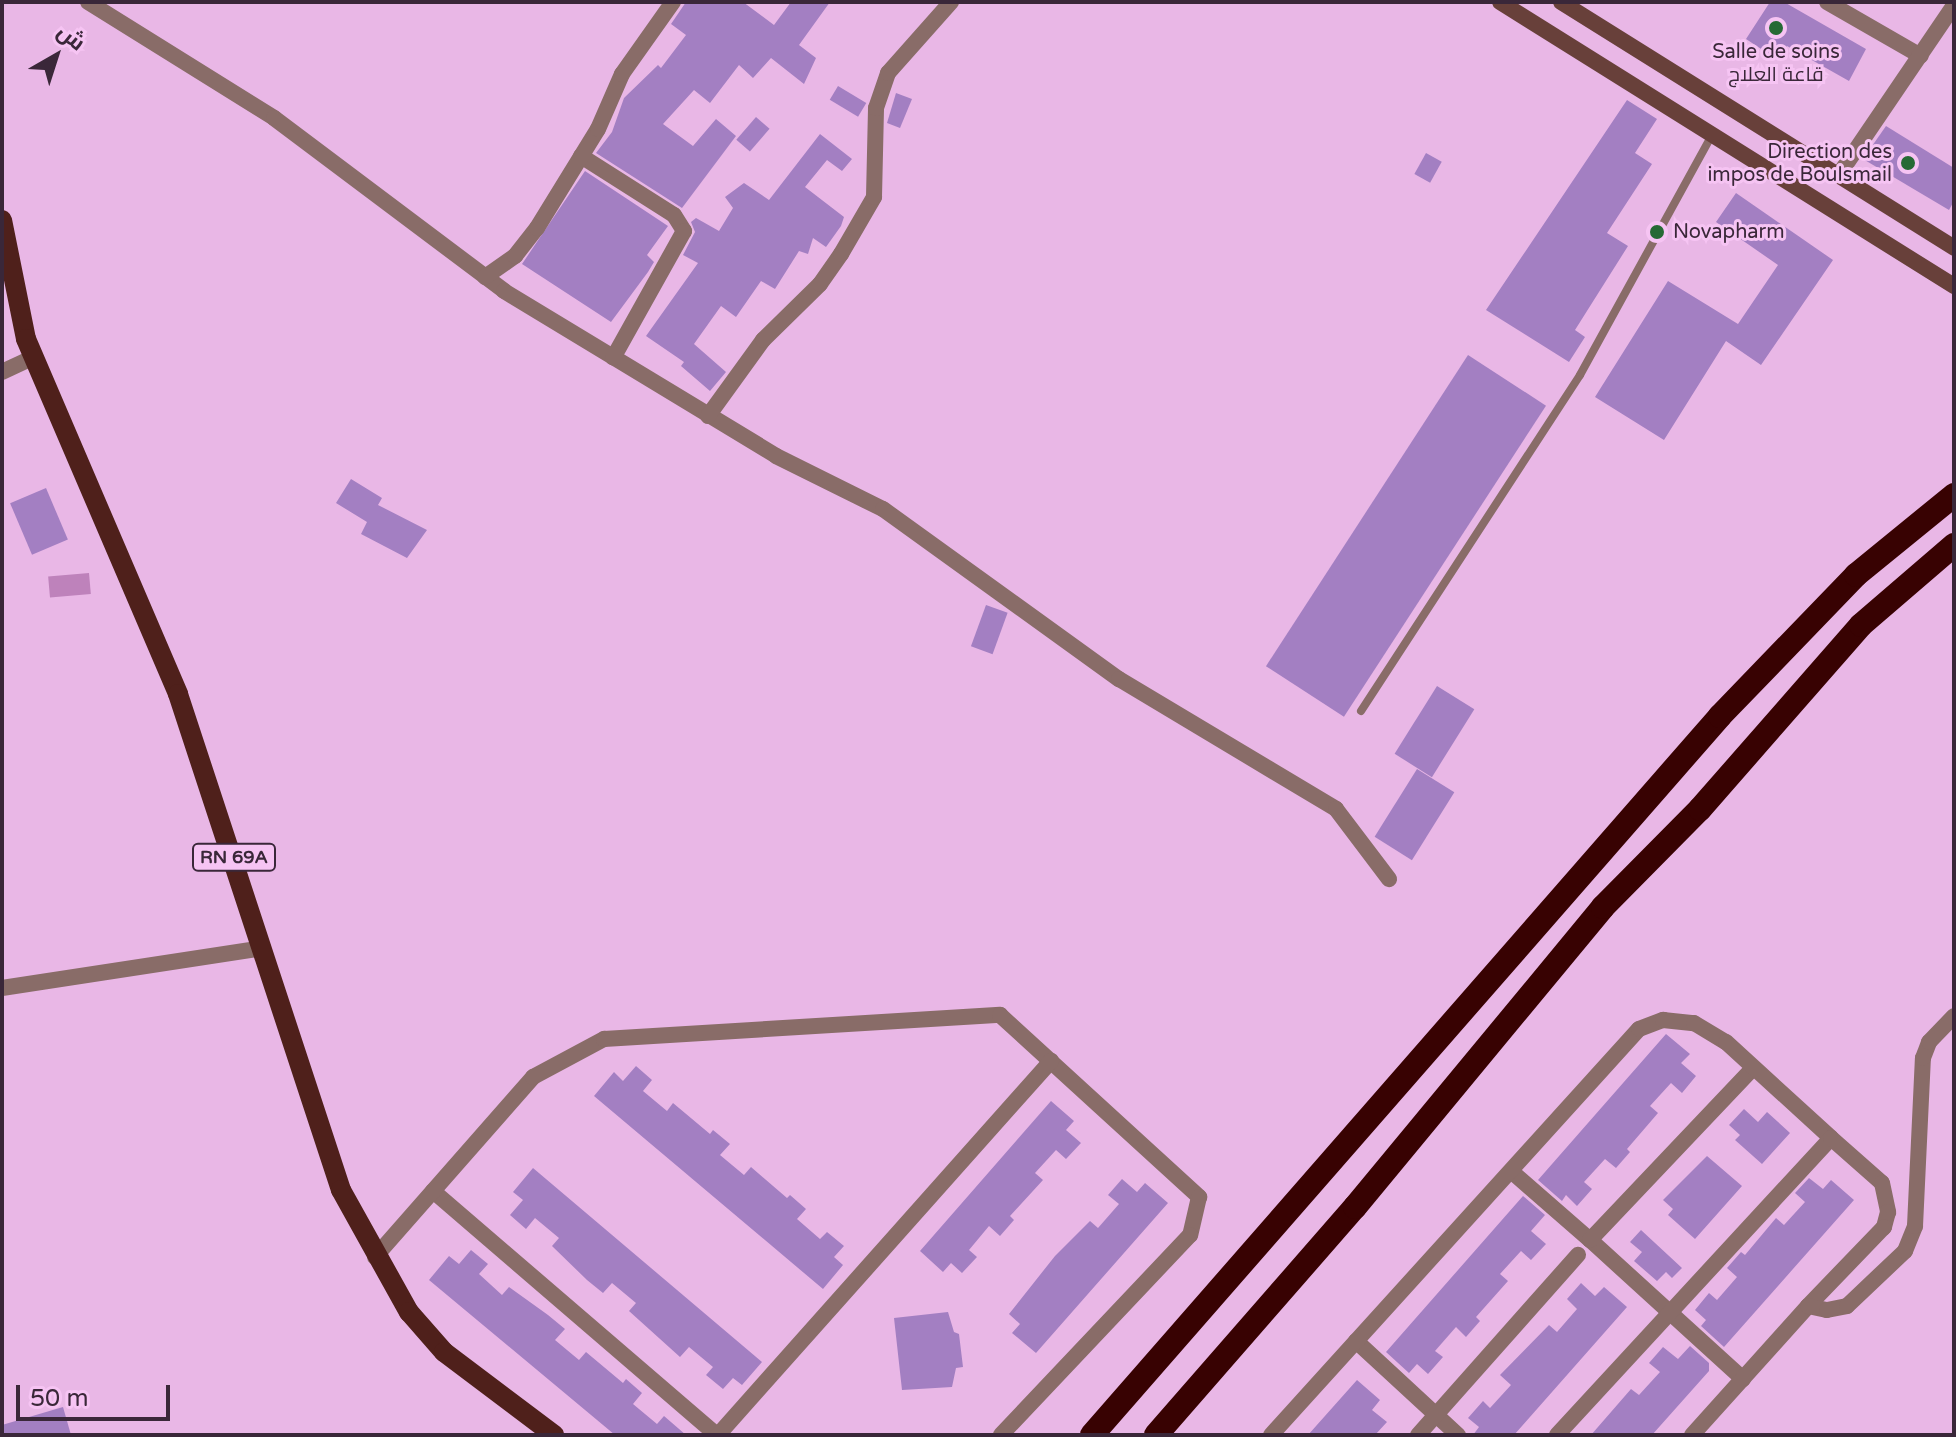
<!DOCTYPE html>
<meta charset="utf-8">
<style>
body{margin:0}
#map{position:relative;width:1956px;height:1437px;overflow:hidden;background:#e9b7e6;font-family:"Varela Round",Cairo,sans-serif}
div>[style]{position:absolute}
.water>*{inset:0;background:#be82bb;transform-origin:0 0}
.building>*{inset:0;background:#a37fc2;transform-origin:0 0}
.service>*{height:8px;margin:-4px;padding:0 4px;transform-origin:4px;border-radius:4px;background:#896c68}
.minor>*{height:16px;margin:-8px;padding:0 8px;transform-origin:8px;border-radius:8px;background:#896c68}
.secondary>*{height:16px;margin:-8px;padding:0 8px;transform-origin:8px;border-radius:8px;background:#68403a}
.primary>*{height:20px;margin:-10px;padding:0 10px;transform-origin:10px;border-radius:10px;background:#4f201b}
.motorway>*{height:24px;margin:-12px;padding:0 12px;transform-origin:12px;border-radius:12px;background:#380202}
.dots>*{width:22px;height:22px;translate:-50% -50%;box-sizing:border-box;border:4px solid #f6c4f3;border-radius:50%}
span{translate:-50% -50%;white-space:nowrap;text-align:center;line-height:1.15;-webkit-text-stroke:6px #f6c4f3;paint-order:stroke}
.shield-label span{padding:2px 6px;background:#f6c4f3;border:2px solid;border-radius:6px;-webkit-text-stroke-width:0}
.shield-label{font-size:18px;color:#3a2739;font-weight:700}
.poi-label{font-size:20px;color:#3a2739}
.right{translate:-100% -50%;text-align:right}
.left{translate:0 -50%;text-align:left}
.frame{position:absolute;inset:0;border:4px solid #3a2739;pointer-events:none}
.north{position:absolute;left:16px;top:16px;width:80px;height:80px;-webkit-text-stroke:6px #f6c4f3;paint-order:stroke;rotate:39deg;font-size:22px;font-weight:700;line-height:32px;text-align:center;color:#3a2739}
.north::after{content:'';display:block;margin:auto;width:28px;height:36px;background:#3a2739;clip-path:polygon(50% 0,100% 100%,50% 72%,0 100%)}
.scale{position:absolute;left:16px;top:1385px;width:154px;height:36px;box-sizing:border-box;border:4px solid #3a2739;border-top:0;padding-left:10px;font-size:24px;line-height:28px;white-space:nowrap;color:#3a2739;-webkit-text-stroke:6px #f6c4f3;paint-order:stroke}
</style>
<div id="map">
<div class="water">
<div style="left:89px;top:573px;width:21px;height:41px;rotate:85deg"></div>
</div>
<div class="building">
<div style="clip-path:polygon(686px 2px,743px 2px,774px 25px,791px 2px,830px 2px,799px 45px,816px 58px,804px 84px,771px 58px,753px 78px,739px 65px,710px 103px,694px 90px,663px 124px,693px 146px,716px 119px,736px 136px,682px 208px,596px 153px,612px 132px,624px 98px,658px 65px,661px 68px,686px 35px,671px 24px)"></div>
<div style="clip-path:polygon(1770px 2px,1784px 2px,1866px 49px,1849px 81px,1787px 46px,1778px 60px,1746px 39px)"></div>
<div style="left:838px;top:86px;width:33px;height:16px;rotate:31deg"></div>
<div style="clip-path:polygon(896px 93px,912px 99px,900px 128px,887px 123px)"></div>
<div style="clip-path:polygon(1627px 100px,1657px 119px,1635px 153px,1652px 164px,1607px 233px,1628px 246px,1575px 330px,1585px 337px,1569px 362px,1486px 310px)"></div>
<div style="left:756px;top:117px;width:18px;height:30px;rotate:41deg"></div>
<div style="clip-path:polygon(1886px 126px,1954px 168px,1954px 201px,1949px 210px,1863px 159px)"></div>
<div style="clip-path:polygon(820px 134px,852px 159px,842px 171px,827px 160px,805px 187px,844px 217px,841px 226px,826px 247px,813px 238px,808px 254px,799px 251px,775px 289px,761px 281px,736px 317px,721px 306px,694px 344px,726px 372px,710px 391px,681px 366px,684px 362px,646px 336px,698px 263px,683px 255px,695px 232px,691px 222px,696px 218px,719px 231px,733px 208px,725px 197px,744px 183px,769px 200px)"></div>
<div style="left:1426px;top:153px;width:18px;height:24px;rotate:29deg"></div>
<div style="clip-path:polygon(585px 171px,668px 226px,647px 255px,654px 262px,648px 272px,611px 322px,522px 264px)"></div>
<div style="clip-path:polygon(1736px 193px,1833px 260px,1761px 365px,1726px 341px,1664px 440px,1595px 397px,1668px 281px,1738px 324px,1778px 265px,1716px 222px)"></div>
<div style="left:1468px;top:355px;width:93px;height:371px;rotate:33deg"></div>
<div style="clip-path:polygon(351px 479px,382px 498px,378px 505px,427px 530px,407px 558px,361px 534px,367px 522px,336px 503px)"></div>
<div style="left:46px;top:488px;width:56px;height:39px;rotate:67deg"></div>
<div style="left:986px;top:605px;width:23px;height:44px;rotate:20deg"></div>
<div style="left:1437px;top:686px;width:44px;height:80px;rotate:32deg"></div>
<div style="left:1417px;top:769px;width:44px;height:80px;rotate:32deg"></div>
<div style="clip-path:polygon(1666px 1034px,1690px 1054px,1681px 1063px,1696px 1076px,1682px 1093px,1671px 1083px,1650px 1106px,1658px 1113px,1627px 1149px,1630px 1152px,1616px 1168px,1605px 1159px,1584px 1182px,1592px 1189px,1577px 1206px,1566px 1195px,1562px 1201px,1538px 1180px)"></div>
<div style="clip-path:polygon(636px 1066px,652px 1080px,643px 1091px,667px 1111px,673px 1103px,710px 1134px,713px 1130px,730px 1144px,720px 1155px,744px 1175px,751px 1167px,787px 1198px,790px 1195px,806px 1209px,797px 1219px,820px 1239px,827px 1232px,844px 1246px,834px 1257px,843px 1265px,823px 1289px,594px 1096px,614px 1072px,623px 1081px)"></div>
<div style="clip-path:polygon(1051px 1101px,1074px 1121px,1066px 1130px,1081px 1143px,1066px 1159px,1056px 1150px,1035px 1173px,1043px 1180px,1010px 1216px,1014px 1220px,1000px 1236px,989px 1226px,969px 1250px,977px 1257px,962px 1273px,951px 1263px,943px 1272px,920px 1251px)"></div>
<div style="clip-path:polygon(1744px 1109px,1758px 1122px,1767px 1112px,1790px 1133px,1762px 1164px,1735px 1140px,1740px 1135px,1729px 1125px)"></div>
<div style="clip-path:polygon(1707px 1156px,1742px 1186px,1695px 1239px,1668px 1215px,1673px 1209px,1663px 1200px)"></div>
<div style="clip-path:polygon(533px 1168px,762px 1362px,742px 1385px,733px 1378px,723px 1389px,706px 1375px,713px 1367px,689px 1347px,680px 1357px,629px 1311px,636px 1303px,612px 1283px,603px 1293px,587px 1280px,552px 1246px,559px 1238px,535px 1218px,526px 1229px,510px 1215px,523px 1200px,513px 1192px)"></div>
<div style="clip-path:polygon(1809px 1178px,1823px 1189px,1831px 1180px,1854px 1200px,1724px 1347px,1701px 1326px,1706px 1320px,1695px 1310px,1709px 1293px,1717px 1300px,1737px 1277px,1727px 1268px,1741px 1252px,1745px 1255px,1776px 1218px,1784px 1225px,1805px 1202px,1795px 1193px)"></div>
<div style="clip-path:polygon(1122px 1179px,1137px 1192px,1145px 1183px,1168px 1203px,1036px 1353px,1012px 1333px,1020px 1324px,1009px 1314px,1055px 1256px,1090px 1221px,1098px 1228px,1119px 1204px,1108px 1195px)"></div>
<div style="clip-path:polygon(1523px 1196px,1545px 1215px,1531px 1231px,1546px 1244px,1531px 1260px,1521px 1251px,1500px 1274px,1508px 1281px,1476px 1317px,1480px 1321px,1466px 1337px,1456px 1327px,1435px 1351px,1443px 1357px,1428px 1374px,1417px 1364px,1409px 1373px,1386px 1352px)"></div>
<div style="clip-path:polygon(1641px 1230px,1682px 1268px,1672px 1278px,1666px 1272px,1657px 1281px,1634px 1261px,1642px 1252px,1630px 1242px)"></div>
<div style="clip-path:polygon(471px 1250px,488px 1264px,479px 1274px,502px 1295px,509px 1287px,548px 1315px,565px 1329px,555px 1340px,579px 1360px,586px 1352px,623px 1383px,626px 1379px,642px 1393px,633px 1404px,657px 1424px,664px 1416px,686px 1435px,615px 1435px,429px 1280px,449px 1256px,459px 1264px)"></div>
<div style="clip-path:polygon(1581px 1283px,1595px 1296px,1604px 1287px,1627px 1307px,1514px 1435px,1473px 1435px,1479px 1427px,1468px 1418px,1483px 1401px,1490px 1408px,1511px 1385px,1500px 1375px,1549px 1325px,1557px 1332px,1577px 1309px,1567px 1299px)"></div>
<div style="clip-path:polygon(948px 1312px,954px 1332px,959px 1334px,963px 1367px,956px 1368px,952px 1387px,902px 1390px,894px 1318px)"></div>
<div style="clip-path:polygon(1690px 1346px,1709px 1363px,1709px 1371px,1652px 1435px,1591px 1435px,1631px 1389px,1639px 1395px,1660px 1372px,1649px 1363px,1663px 1347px,1678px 1359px)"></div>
<div style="clip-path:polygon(1357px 1380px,1380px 1400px,1372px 1410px,1387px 1422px,1375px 1435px,1308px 1435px)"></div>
<div style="clip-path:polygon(63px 1407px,71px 1435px,2px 1435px,2px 1425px)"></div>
</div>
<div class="service">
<div style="left:1361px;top:711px;width:401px;rotate:-56.9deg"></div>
<div style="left:1580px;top:375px;width:276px;rotate:-61.2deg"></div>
</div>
<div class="minor">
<div style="left:88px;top:2px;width:219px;rotate:31.9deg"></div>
<div style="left:274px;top:118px;width:288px;rotate:36.9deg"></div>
<div style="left:504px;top:291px;width:318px;rotate:31.2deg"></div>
<div style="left:776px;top:456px;width:119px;rotate:26.4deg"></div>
<div style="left:883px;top:509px;width:291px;rotate:35.8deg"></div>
<div style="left:1119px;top:679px;width:253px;rotate:30.9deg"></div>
<div style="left:1336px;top:809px;width:88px;rotate:52.9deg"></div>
<div style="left:1827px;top:2px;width:108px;rotate:29.9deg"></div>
<div style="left:581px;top:156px;width:110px;rotate:32.4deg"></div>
<div style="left:674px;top:215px;width:19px;rotate:58deg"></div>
<div style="left:684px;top:231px;width:145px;rotate:119.2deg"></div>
<div style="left:1838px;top:176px;width:207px;rotate:-55.8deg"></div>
<div style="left:485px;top:277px;width:37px;rotate:-35deg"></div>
<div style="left:515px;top:256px;width:36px;rotate:-52deg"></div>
<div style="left:537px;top:228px;width:116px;rotate:-58.4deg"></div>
<div style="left:598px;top:129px;width:60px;rotate:-66.4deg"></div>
<div style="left:622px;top:74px;width:88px;rotate:-54.7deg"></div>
<div style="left:2px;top:372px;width:33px;rotate:-25deg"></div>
<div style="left:708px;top:416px;width:94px;rotate:-54.1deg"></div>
<div style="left:763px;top:340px;width:80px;rotate:-44.5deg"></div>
<div style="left:820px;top:284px;width:37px;rotate:-55deg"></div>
<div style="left:841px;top:254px;width:66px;rotate:-59.9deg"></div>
<div style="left:874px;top:197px;width:89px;rotate:-88.7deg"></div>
<div style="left:876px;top:108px;width:37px;rotate:-71deg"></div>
<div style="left:888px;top:73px;width:95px;rotate:-48.4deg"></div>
<div style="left:2px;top:988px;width:264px;rotate:-8.7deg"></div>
<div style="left:1511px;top:1171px;width:105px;rotate:41.1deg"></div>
<div style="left:433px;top:1191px;width:374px;rotate:40.7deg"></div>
<div style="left:375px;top:1257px;width:240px;rotate:-48.7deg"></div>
<div style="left:533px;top:1077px;width:81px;rotate:-28.2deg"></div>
<div style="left:604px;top:1039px;width:397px;rotate:-3.5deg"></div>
<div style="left:1000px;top:1015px;width:270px;rotate:42.4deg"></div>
<div style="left:1199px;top:1197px;width:39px;rotate:103deg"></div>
<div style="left:1190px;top:1235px;width:275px;rotate:133.4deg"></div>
<div style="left:1356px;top:1341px;width:139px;rotate:42.7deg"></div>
<div style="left:1743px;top:1379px;width:207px;rotate:-137.7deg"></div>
<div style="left:1590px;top:1240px;width:237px;rotate:-46.5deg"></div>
<div style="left:718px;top:1435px;width:501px;rotate:-48.32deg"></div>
<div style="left:1271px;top:1435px;width:548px;rotate:-47.81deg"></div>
<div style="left:1639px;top:1029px;width:26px;rotate:-21deg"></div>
<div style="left:1663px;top:1020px;width:31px;rotate:6deg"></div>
<div style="left:1694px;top:1023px;width:37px;rotate:31deg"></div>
<div style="left:1726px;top:1042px;width:142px;rotate:42.4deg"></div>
<div style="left:1418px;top:1435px;width:241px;rotate:-48.4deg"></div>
<div style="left:1557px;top:1435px;width:404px;rotate:-47.3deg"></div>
<div style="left:1831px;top:1138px;width:68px;rotate:41.4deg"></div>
<div style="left:1882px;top:1183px;width:30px;rotate:78deg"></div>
<div style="left:1888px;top:1212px;width:16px;rotate:105deg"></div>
<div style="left:1884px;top:1227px;width:110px;rotate:133.9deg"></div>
<div style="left:1692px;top:1435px;width:173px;rotate:-48deg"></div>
<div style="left:1808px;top:1306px;width:19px;rotate:12deg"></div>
<div style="left:1827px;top:1310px;width:20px;rotate:-11deg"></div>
<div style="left:1847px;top:1306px;width:80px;rotate:-43.5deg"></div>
<div style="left:1905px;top:1251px;width:27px;rotate:-68deg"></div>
<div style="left:1915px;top:1226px;width:168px;rotate:-87.3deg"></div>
<div style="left:1923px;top:1058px;width:17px;rotate:-69deg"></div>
<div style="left:1929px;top:1042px;width:36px;rotate:-46deg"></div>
</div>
<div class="secondary">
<div style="left:1500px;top:2px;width:536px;rotate:32.03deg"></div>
<div style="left:1561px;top:2px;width:464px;rotate:32deg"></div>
</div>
<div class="primary">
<div style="left:2px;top:220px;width:121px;rotate:78.6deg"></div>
<div style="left:26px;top:339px;width:386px;rotate:66.8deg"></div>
<div style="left:178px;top:694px;width:522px;rotate:71.81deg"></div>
<div style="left:341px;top:1190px;width:140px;rotate:60.9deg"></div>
<div style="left:409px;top:1312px;width:53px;rotate:48.8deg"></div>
<div style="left:444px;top:1352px;width:138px;rotate:37deg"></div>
</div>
<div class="motorway">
<div style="left:1092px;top:1435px;width:955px;rotate:-48.86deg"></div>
<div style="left:1720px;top:716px;width:196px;rotate:-46deg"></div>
<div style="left:1856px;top:575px;width:127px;rotate:-39.2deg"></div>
<div style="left:1156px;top:1435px;width:303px;rotate:-48.9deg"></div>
<div style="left:1355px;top:1207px;width:389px;rotate:-50.4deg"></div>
<div style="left:1603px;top:907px;width:138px;rotate:-45.3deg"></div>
<div style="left:1700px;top:809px;width:244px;rotate:-48.8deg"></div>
<div style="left:1861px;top:625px;width:123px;rotate:-40.7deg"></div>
</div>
<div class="dots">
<div style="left:1776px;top:28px;background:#266a35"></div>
<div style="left:1908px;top:163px;background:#266a35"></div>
<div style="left:1657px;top:232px;background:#266a35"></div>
</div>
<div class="shield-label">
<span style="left:234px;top:857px">RN 69A</span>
</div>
<div class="poi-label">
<span style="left:1776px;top:64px">Salle de soins<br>قاعة العلاج</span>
<span class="right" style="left:1892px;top:164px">Direction des<br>impos de BouIsmail</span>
<span class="left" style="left:1673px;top:232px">Novapharm</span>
</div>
<div class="frame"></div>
<div class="north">ش</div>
<div class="scale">50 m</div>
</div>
